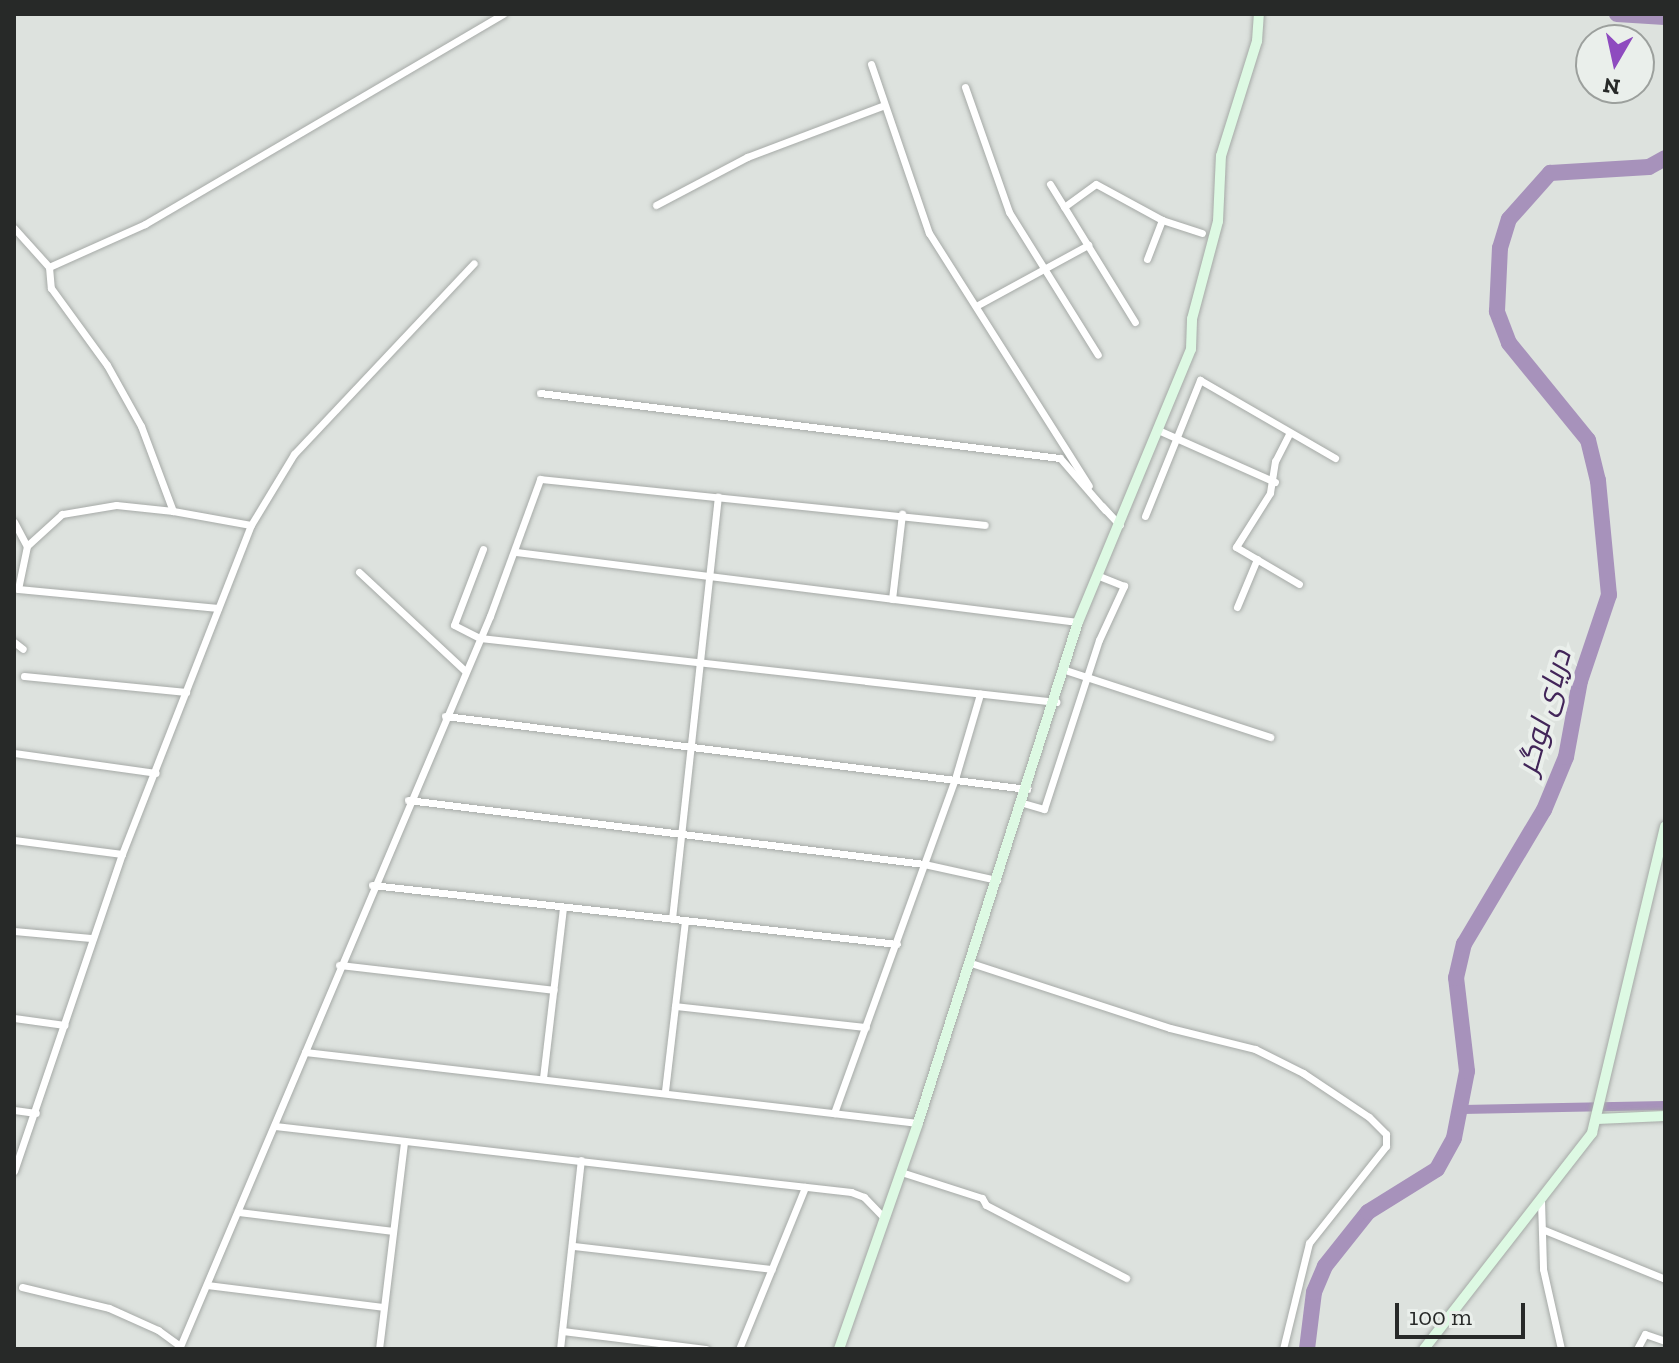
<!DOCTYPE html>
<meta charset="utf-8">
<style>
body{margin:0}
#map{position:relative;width:1679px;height:1363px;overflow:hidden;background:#dde2de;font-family:"Zilla Slab",Cairo,serif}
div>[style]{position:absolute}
.canal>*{height:9px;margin:-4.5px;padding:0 4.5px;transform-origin:4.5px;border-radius:4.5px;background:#a792bb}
.river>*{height:16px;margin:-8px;padding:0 8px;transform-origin:8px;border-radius:8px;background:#a792bb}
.roads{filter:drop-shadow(0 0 2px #a6aaa7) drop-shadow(0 0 2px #a6aaa7)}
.street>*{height:7px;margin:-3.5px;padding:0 3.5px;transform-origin:3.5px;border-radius:3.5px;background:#fff}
.secondary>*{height:10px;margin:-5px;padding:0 5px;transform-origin:5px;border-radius:5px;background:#ddf9e3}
span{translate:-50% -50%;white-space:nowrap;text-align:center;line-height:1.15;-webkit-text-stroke:8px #eaefeb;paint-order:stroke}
.water-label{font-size:30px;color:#422559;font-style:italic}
.frame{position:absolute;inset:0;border:16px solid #272928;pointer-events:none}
.north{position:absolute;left:1575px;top:24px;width:80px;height:80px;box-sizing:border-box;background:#eaefeb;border:2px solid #9ca09d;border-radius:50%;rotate:189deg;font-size:22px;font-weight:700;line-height:32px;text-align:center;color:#272928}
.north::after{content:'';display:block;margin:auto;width:28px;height:36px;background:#8e4bbf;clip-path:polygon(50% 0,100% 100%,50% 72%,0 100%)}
.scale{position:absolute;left:1395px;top:1303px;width:130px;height:36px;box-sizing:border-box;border:4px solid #272928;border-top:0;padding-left:10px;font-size:24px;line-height:28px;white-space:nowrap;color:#272928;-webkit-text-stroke:6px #eaefeb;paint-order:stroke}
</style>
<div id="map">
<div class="canal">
<div style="left:1462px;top:1109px;width:203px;rotate:-1.1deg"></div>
</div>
<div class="river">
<div style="left:1617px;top:14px;width:48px;rotate:3.6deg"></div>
<div style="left:1307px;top:1349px;width:57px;rotate:-83deg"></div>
<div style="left:1314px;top:1292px;width:28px;rotate:-67deg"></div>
<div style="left:1325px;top:1266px;width:69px;rotate:-51.5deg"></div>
<div style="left:1368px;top:1212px;width:81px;rotate:-31.9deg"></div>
<div style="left:1437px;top:1169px;width:35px;rotate:-61deg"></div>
<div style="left:1454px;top:1138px;width:68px;rotate:-79deg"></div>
<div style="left:1467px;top:1071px;width:94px;rotate:-96.7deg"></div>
<div style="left:1456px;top:978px;width:35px;rotate:-77deg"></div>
<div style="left:1464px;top:944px;width:156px;rotate:-59.2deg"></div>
<div style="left:1544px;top:810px;width:57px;rotate:-67.5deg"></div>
<div style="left:1566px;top:757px;width:77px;rotate:-79.6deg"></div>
<div style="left:1580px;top:681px;width:91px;rotate:-71.4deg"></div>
<div style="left:1609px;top:595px;width:115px;rotate:-95.5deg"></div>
<div style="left:1598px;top:481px;width:42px;rotate:-103.7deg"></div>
<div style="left:1588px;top:440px;width:125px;rotate:-129.2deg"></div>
<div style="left:1509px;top:343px;width:34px;rotate:-111deg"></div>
<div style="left:1497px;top:311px;width:63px;rotate:-87.3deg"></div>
<div style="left:1500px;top:248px;width:30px;rotate:-73deg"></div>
<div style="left:1509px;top:219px;width:62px;rotate:-48.3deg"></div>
<div style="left:1550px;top:173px;width:99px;rotate:-3.5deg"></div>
<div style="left:1649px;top:167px;width:18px;rotate:-29deg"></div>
</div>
<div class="roads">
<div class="street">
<div style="left:871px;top:64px;width:179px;rotate:71.1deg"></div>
<div style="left:929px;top:233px;width:299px;rotate:57.7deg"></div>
<div style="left:965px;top:87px;width:133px;rotate:70.6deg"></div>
<div style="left:1009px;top:212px;width:168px;rotate:58.1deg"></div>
<div style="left:1050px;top:184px;width:162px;rotate:58.4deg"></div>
<div style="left:656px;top:205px;width:103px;rotate:-27.8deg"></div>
<div style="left:747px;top:157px;width:144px;rotate:-20.7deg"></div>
<div style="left:1064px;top:207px;width:39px;rotate:-36deg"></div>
<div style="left:1096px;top:184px;width:75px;rotate:28.6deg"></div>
<div style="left:1162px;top:220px;width:42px;rotate:18deg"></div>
<div style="left:14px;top:228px;width:52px;rotate:48.1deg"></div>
<div style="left:49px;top:267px;width:21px;rotate:85deg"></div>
<div style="left:51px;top:288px;width:95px;rotate:54deg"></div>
<div style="left:107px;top:365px;width:70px;rotate:60.9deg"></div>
<div style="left:141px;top:426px;width:91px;rotate:69.4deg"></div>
<div style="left:173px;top:511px;width:57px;rotate:-174deg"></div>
<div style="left:116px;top:505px;width:55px;rotate:170.5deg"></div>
<div style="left:62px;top:514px;width:47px;rotate:137.6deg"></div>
<div style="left:27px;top:546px;width:44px;rotate:101.8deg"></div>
<div style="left:18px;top:589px;width:201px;rotate:5.4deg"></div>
<div style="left:1147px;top:259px;width:42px;rotate:-69deg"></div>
<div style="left:49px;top:267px;width:105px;rotate:-24.1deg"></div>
<div style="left:145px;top:224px;width:415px;rotate:-30.4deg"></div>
<div style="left:976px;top:306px;width:128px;rotate:-28.6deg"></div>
<div style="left:540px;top:393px;width:524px;rotate:7.13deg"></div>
<div style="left:1060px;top:458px;width:69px;rotate:49.1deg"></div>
<div style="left:1158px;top:430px;width:128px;rotate:24deg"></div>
<div style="left:1289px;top:434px;width:30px;rotate:117deg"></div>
<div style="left:1275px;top:461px;width:32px;rotate:99deg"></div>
<div style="left:1270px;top:493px;width:64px;rotate:122.2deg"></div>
<div style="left:1236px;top:547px;width:73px;rotate:30.4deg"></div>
<div style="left:1102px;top:506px;width:26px;rotate:47deg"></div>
<div style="left:173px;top:511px;width:79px;rotate:10.2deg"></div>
<div style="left:1145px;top:516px;width:147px;rotate:-68deg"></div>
<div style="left:1200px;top:380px;width:156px;rotate:30deg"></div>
<div style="left:14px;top:522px;width:27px;rotate:62deg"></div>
<div style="left:483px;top:549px;width:81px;rotate:110.9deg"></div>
<div style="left:454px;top:625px;width:29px;rotate:27deg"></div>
<div style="left:480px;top:638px;width:580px;rotate:6.34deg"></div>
<div style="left:516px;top:552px;width:566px;rotate:7.1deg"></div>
<div style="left:359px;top:572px;width:145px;rotate:43deg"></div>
<div style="left:892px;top:599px;width:86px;rotate:-83.3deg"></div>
<div style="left:1237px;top:607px;width:52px;rotate:-67.4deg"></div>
<div style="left:14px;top:642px;width:11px;rotate:38deg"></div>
<div style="left:1065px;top:670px;width:216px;rotate:18.1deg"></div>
<div style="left:24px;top:676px;width:163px;rotate:5.6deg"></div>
<div style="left:445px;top:716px;width:587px;rotate:7.15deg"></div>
<div style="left:14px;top:753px;width:143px;rotate:8deg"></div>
<div style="left:408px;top:800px;width:520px;rotate:7.07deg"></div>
<div style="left:924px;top:864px;width:75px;rotate:12.4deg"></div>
<div style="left:1023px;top:803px;width:22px;rotate:16deg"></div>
<div style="left:1044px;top:809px;width:178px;rotate:-72deg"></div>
<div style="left:1099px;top:640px;width:60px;rotate:-65.2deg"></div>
<div style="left:1124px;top:586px;width:27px;rotate:-158deg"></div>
<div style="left:14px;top:840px;width:109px;rotate:7.4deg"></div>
<div style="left:372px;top:885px;width:528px;rotate:6.41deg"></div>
<div style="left:672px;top:919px;width:425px;rotate:-83.8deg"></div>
<div style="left:14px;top:931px;width:77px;rotate:5.2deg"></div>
<div style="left:971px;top:963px;width:209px;rotate:18.1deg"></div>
<div style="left:1170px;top:1028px;width:88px;rotate:13.9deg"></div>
<div style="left:1255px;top:1049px;width:54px;rotate:26.6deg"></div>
<div style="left:1303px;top:1073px;width:79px;rotate:33.7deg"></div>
<div style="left:1369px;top:1117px;width:24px;rotate:45deg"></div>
<div style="left:1386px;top:1134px;width:12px;rotate:90deg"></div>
<div style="left:1386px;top:1146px;width:124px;rotate:128.4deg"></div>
<div style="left:1309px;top:1243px;width:109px;rotate:103.8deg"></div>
<div style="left:339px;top:965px;width:216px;rotate:6.6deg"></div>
<div style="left:675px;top:1006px;width:192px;rotate:6.3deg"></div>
<div style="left:14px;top:1018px;width:51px;rotate:7.8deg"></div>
<div style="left:305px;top:1052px;width:617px;rotate:6.61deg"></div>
<div style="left:543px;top:1078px;width:172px;rotate:-83.3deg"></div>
<div style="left:665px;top:1091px;width:170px;rotate:-83.3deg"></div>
<div style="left:14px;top:1110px;width:22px;rotate:8deg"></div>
<div style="left:834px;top:1113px;width:355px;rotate:-70.1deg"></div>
<div style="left:955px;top:779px;width:89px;rotate:-73.6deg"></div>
<div style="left:275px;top:1126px;width:580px;rotate:6.54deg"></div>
<div style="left:851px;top:1192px;width:14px;rotate:21deg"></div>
<div style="left:864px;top:1197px;width:29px;rotate:46deg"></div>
<div style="left:14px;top:1171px;width:335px;rotate:-71.2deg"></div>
<div style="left:122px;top:854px;width:353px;rotate:-68.6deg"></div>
<div style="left:251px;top:525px;width:83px;rotate:-58.8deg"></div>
<div style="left:294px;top:454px;width:262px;rotate:-46.7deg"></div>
<div style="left:901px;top:1172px;width:85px;rotate:17.8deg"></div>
<div style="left:982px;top:1198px;width:8px;rotate:60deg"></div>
<div style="left:986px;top:1205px;width:158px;rotate:27.5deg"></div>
<div style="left:1541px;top:1200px;width:69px;rotate:88.3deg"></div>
<div style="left:1543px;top:1269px;width:82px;rotate:77.3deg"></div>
<div style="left:238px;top:1212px;width:155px;rotate:7deg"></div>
<div style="left:1542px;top:1229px;width:133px;rotate:22.1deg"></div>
<div style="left:573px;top:1246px;width:200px;rotate:6.6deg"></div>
<div style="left:207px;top:1285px;width:177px;rotate:7.1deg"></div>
<div style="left:22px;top:1287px;width:89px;rotate:13.6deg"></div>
<div style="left:109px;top:1308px;width:54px;rotate:24.2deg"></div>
<div style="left:158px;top:1330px;width:27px;rotate:36deg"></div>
<div style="left:562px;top:1331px;width:145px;rotate:7.1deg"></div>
<div style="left:179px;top:1349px;width:796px;rotate:-67.01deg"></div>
<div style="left:490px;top:616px;width:146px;rotate:-69.9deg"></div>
<div style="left:540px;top:479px;width:447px;rotate:5.9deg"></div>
<div style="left:379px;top:1349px;width:209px;rotate:-83.1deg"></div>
<div style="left:560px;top:1349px;width:190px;rotate:-83.7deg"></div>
<div style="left:739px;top:1349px;width:175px;rotate:-67.8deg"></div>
<div style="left:1637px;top:1349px;width:17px;rotate:-62deg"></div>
<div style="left:1645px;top:1334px;width:21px;rotate:19deg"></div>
</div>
<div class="secondary">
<div style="left:1597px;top:1119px;width:68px;rotate:-2.5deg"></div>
<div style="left:839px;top:1349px;width:239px;rotate:-70.7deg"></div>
<div style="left:918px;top:1123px;width:526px;rotate:-72.29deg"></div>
<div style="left:1078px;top:622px;width:295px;rotate:-67.5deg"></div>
<div style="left:1191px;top:349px;width:30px;rotate:-88deg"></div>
<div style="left:1192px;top:319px;width:101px;rotate:-75.1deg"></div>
<div style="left:1218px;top:221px;width:65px;rotate:-87.4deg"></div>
<div style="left:1221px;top:156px;width:121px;rotate:-72.6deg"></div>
<div style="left:1257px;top:41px;width:27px;rotate:-86deg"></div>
<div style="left:1424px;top:1349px;width:274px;rotate:-52.1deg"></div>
<div style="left:1592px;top:1133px;width:315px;rotate:-76.6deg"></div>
</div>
</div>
<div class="water-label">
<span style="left:1544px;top:712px;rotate:-74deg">دریای لوگر</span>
</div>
<div class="frame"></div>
<div class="north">N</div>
<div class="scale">100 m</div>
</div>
